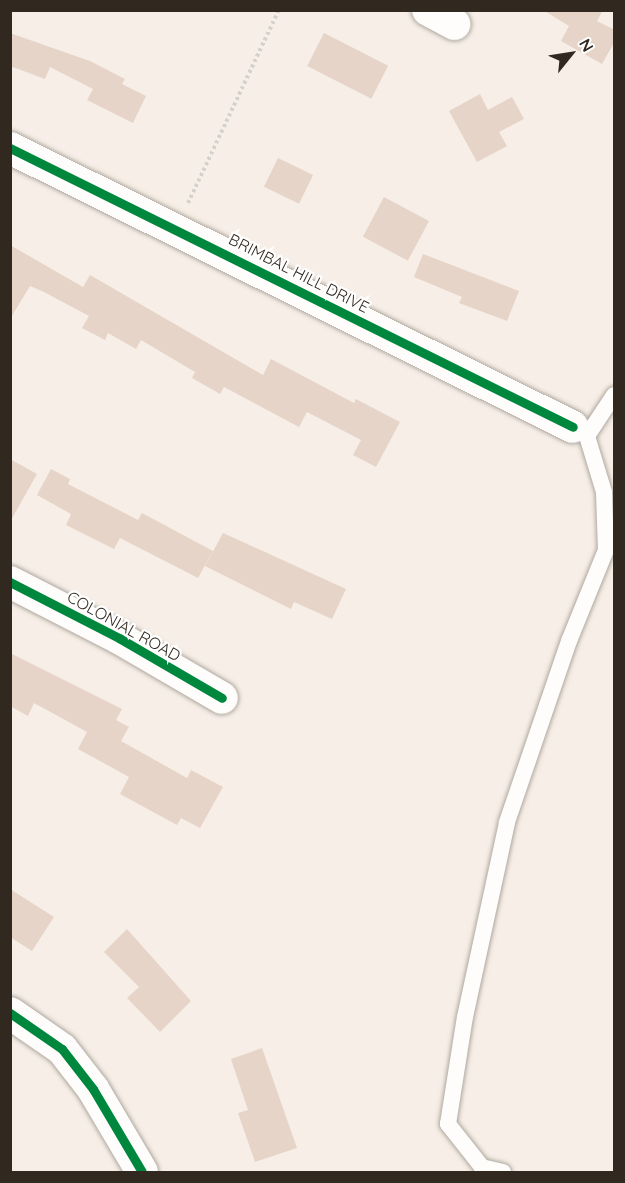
<!DOCTYPE html>
<style>
body{margin:0}
#map{position:relative;width:625px;height:1183px;overflow:hidden;background:#f7efe7;font-family:Quicksand,sans-serif}
div>[style]{position:absolute}
.building>*{inset:0;background:#e5d4c7;transform-origin:0 0}
.path>*{height:4px;margin-top:-2px;transform-origin:0;background:repeating-linear-gradient(90deg,#d5d1cd 0 3px,transparent 0 6px)}
.roads{filter:drop-shadow(0 0 2px #afa8a0) drop-shadow(0 0 2px #afa8a0)}
.lane>*{height:16px;margin:-8px;padding:0 8px;transform-origin:8px;border-radius:8px;background:#fefdfb}
.street>*{height:32px;margin:-16px;padding:0 16px;transform-origin:16px;border-radius:16px;background:#fefdfb}
.cycleway>*{height:9px;margin:-4.5px;padding:0 4.5px;transform-origin:4.5px;border-radius:4.5px;background:#00873e}
span{translate:-50% -50%;white-space:nowrap;text-align:center;line-height:1.15;-webkit-text-stroke:4.5px #fff;paint-order:stroke}
.street-label{font-size:16px;color:#312820}
.frame{position:absolute;inset:0;border:12px solid #312820;pointer-events:none}
.north{position:absolute;left:541px;top:24px;width:60px;height:60px;-webkit-text-stroke:4px #fff;paint-order:stroke;rotate:60deg;font-size:16px;font-weight:700;line-height:24px;text-align:center;color:#312820}
.north::after{content:'';display:block;margin:auto;width:21px;height:27px;background:#312820;clip-path:polygon(50% 0,100% 100%,50% 72%,0 100%)}
</style>
<div id="map">
<div class="building">
<div style="clip-path:polygon(543px 10px,603px 10px,597px 21px,615px 30px,615px 41px,602px 64px,561px 41px,569px 26px)"></div>
<div style="clip-path:polygon(10px 33px,90px 61px,125px 79px,122px 84px,146px 96px,133px 123px,87px 100px,93px 89px,50px 67px,45px 79px,10px 66px)"></div>
<div style="left:324px;top:33px;width:72px;height:37px;rotate:27deg"></div>
<div style="clip-path:polygon(480px 94px,488px 110px,512px 97px,524px 119px,499px 132px,507px 146px,477px 162px,449px 111px)"></div>
<div style="left:278px;top:158px;width:39px;height:32px;rotate:26deg"></div>
<div style="left:384px;top:197px;width:51px;height:45px;rotate:28deg"></div>
<div style="clip-path:polygon(10px 245px,83px 287px,90px 275px,263px 375px,271px 359px,354px 403px,356px 399px,400px 422px,376px 467px,353px 455px,361px 440px,307px 412px,299px 427px,224px 387px,220px 394px,192px 378px,195px 372px,141px 340px,136px 349px,108px 333px,105px 340px,82px 328px,89px 316px,44px 292px,30px 286px,10px 319px)"></div>
<div style="clip-path:polygon(423px 254px,519px 291px,507px 321px,459px 303px,462px 297px,414px 277px)"></div>
<div style="clip-path:polygon(10px 459px,37px 474px,10px 522px)"></div>
<div style="clip-path:polygon(51px 469px,70px 479px,68px 484px,138px 520px,142px 513px,213px 551px,198px 578px,120px 538px,114px 549px,66px 525px,71px 514px,37px 495px)"></div>
<div style="clip-path:polygon(223px 533px,346px 589px,332px 619px,294px 602px,291px 609px,205px 566px)"></div>
<div style="clip-path:polygon(10px 653px,122px 709px,116px 720px,129px 727px,121px 741px,187px 778px,191px 770px,223px 787px,200px 828px,181px 818px,177px 825px,120px 794px,129px 777px,78px 749px,87px 732px,34px 703px,28px 716px,10px 706px)"></div>
<div style="clip-path:polygon(10px 889px,54px 917px,32px 951px,10px 937px)"></div>
<div style="clip-path:polygon(127px 929px,191px 1001px,160px 1032px,127px 998px,139px 987px,104px 952px)"></div>
<div style="clip-path:polygon(262px 1048px,297px 1148px,255px 1162px,238px 1113px,248px 1110px,231px 1059px)"></div>
</div>
<div class="path">
<div style="left:188px;top:203px;width:213px;rotate:-64.8deg"></div>
</div>
<div class="roads">
<div class="lane">
<div style="left:579px;top:431px;width:9px;rotate:32deg"></div>
<div style="left:587px;top:436px;width:49px;rotate:-56.6deg"></div>
<div style="left:503px;top:1172px;width:22px;rotate:-167deg"></div>
<div style="left:482px;top:1167px;width:55px;rotate:-128.3deg"></div>
<div style="left:448px;top:1124px;width:108px;rotate:-81deg"></div>
<div style="left:465px;top:1017px;width:199px;rotate:-77.8deg"></div>
<div style="left:507px;top:822px;width:191px;rotate:-71.1deg"></div>
<div style="left:569px;top:641px;width:98px;rotate:-67.9deg"></div>
<div style="left:606px;top:550px;width:58px;rotate:-92deg"></div>
<div style="left:604px;top:492px;width:59px;rotate:-106.9deg"></div>
</div>
<div class="street">
<div style="left:428px;top:10px;width:30px;rotate:28deg"></div>
<div style="left:10px;top:148px;width:628px;rotate:26.36deg"></div>
<div style="left:10px;top:582px;width:123px;rotate:27.2deg"></div>
<div style="left:119px;top:638px;width:119px;rotate:30.2deg"></div>
<div style="left:10px;top:1013px;width:63px;rotate:34.7deg"></div>
<div style="left:62px;top:1049px;width:51px;rotate:52.2deg"></div>
<div style="left:93px;top:1089px;width:96px;rotate:59.4deg"></div>
</div>
</div>
<div class="cycleway">
<div style="left:10px;top:148px;width:628px;rotate:26.36deg"></div>
<div style="left:10px;top:582px;width:123px;rotate:27.2deg"></div>
<div style="left:119px;top:638px;width:119px;rotate:30.2deg"></div>
<div style="left:10px;top:1013px;width:63px;rotate:34.7deg"></div>
<div style="left:62px;top:1049px;width:51px;rotate:52.2deg"></div>
<div style="left:93px;top:1089px;width:96px;rotate:59.4deg"></div>
</div>
<div class="street-label">
<span style="left:299px;top:273px;rotate:27deg">BRIMBAL HILL DRIVE</span>
<span style="left:124px;top:626px;rotate:29deg">COLONIAL ROAD</span>
</div>
<div class="frame"></div>
<div class="north">N</div>
</div>
